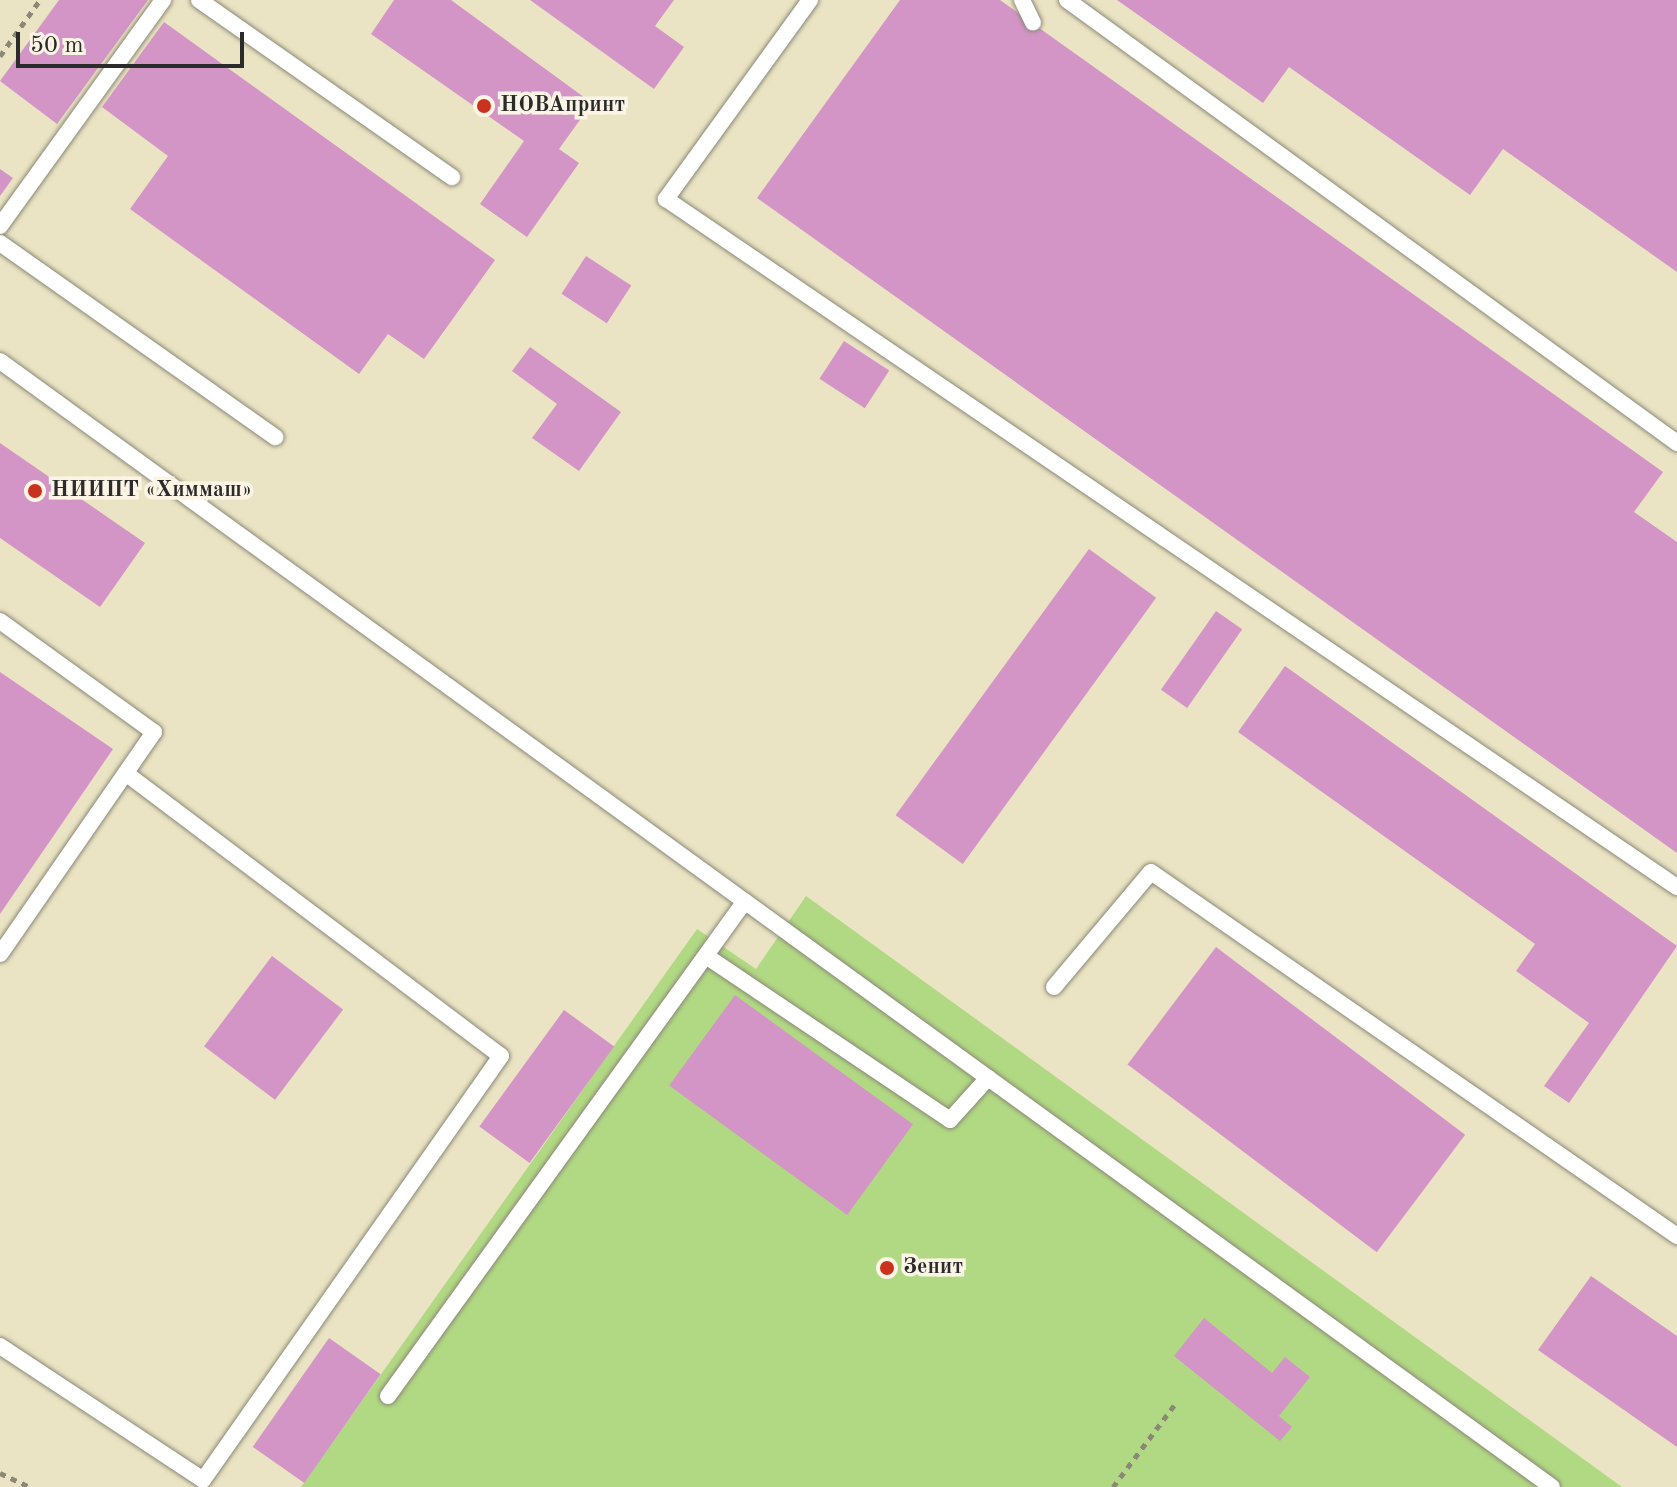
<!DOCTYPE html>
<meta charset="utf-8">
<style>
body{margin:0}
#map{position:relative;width:1677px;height:1487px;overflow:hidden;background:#ebe4c4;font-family:"Old Standard TT",serif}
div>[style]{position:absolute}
.green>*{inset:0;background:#b1d983}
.building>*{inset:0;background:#d395c6;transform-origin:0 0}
.path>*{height:5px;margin-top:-2.5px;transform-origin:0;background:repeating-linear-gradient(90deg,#8b8878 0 6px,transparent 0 12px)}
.roads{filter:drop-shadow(0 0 2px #8b8878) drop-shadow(0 0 2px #8b8878)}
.lane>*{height:16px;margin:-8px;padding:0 8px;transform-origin:8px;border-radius:8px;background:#fff}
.dots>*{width:22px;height:22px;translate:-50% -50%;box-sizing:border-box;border:4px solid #fcf5e5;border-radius:50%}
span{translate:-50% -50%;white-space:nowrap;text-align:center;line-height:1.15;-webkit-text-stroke:7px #fcf5e5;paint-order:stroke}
.poi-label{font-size:22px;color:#2b2b2b;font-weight:700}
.left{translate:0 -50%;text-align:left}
.scale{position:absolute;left:16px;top:32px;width:228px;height:36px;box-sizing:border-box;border:4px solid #2b2b2b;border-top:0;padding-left:10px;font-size:24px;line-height:28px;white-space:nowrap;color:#2b2b2b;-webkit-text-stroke:6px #fcf5e5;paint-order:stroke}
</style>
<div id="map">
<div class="green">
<div style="clip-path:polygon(806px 896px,1622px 1487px,301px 1487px,697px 929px,756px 969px)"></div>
</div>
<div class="building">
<div style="clip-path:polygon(59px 0,148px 0,57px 124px,0 81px)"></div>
<div style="clip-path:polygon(394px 0,451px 0,592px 103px,559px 149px,579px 163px,527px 237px,480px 204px,524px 141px,371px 34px)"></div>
<div style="clip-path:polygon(530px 0,674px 0,655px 26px,684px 47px,654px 89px)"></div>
<div style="clip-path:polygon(900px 0,1000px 0,1663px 472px,1634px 512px,1677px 542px,1677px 853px,757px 198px)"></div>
<div style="clip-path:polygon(1117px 0,1677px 0,1677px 272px,1503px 149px,1470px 195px,1289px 67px,1263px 103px)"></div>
<div style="clip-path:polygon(164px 22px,495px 260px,424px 359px,388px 334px,359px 374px,130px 209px,168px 156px,102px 107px)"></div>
<div style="clip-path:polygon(0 169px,13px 178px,0 196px)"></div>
<div style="left:586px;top:256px;width:54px;height:45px;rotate:33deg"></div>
<div style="left:844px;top:341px;width:54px;height:45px;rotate:33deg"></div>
<div style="clip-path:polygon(530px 347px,621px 412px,579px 471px,532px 438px,557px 404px,512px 371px)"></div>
<div style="clip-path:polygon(0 443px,145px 543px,100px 607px,0 538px)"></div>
<div style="left:1089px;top:549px;width:83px;height:329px;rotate:36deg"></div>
<div style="left:1216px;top:611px;width:32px;height:96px;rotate:35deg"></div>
<div style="clip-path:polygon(1285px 666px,1677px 946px,1569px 1103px,1544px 1086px,1589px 1023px,1516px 971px,1535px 944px,1238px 732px)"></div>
<div style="clip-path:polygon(0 672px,113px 749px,0 914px)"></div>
<div style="left:1216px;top:947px;width:312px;height:147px;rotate:37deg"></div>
<div style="left:272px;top:956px;width:89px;height:113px;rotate:37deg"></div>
<div style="left:735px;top:995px;width:220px;height:112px;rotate:36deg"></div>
<div style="left:564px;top:1010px;width:62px;height:144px;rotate:36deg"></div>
<div style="clip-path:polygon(1591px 1276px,1677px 1336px,1677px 1447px,1538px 1350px)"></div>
<div style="clip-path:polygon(1204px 1318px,1272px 1373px,1285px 1357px,1310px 1377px,1279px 1416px,1292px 1427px,1280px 1441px,1174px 1356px)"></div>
<div style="left:329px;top:1338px;width:63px;height:133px;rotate:35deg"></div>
</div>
<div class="path">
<div style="left:0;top:56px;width:69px;rotate:-54.5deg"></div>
<div style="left:0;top:1473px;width:33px;rotate:25deg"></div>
<div style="left:1113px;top:1487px;width:104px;rotate:-53.2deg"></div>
</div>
<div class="roads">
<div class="lane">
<div style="left:199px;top:0;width:309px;rotate:35deg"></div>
<div style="left:810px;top:0;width:246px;rotate:125.9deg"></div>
<div style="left:666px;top:199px;width:1223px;rotate:34.24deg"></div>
<div style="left:1022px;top:0;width:25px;rotate:64deg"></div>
<div style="left:1067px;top:0;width:754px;rotate:35.99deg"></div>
<div style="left:0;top:226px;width:279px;rotate:-54.2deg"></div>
<div style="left:0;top:243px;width:337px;rotate:35.2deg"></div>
<div style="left:0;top:361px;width:1917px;rotate:35.96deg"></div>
<div style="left:0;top:621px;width:190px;rotate:35.8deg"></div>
<div style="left:154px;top:732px;width:270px;rotate:124.7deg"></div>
<div style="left:706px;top:956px;width:294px;rotate:33.9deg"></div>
<div style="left:950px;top:1120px;width:57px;rotate:-47.9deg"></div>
<div style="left:1054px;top:987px;width:150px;rotate:-49.9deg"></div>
<div style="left:1151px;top:872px;width:640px;rotate:34.68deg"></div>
<div style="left:0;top:1346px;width:243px;rotate:33.4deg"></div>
<div style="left:203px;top:1480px;width:518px;rotate:-54.9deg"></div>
<div style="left:501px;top:1056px;width:470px;rotate:-143deg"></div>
<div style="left:388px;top:1396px;width:610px;rotate:-54.2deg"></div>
</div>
</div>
<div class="dots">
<div style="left:484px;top:106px;background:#c8321e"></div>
<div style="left:35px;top:491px;background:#c8321e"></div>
<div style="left:887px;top:1268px;background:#c8321e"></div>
</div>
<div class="poi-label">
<span class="left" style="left:500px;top:106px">НОВАпринт</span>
<span class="left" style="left:51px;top:491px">НИИПТ «Химмаш»</span>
<span class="left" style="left:903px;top:1268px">Зенит</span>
</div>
<div class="scale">50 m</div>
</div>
